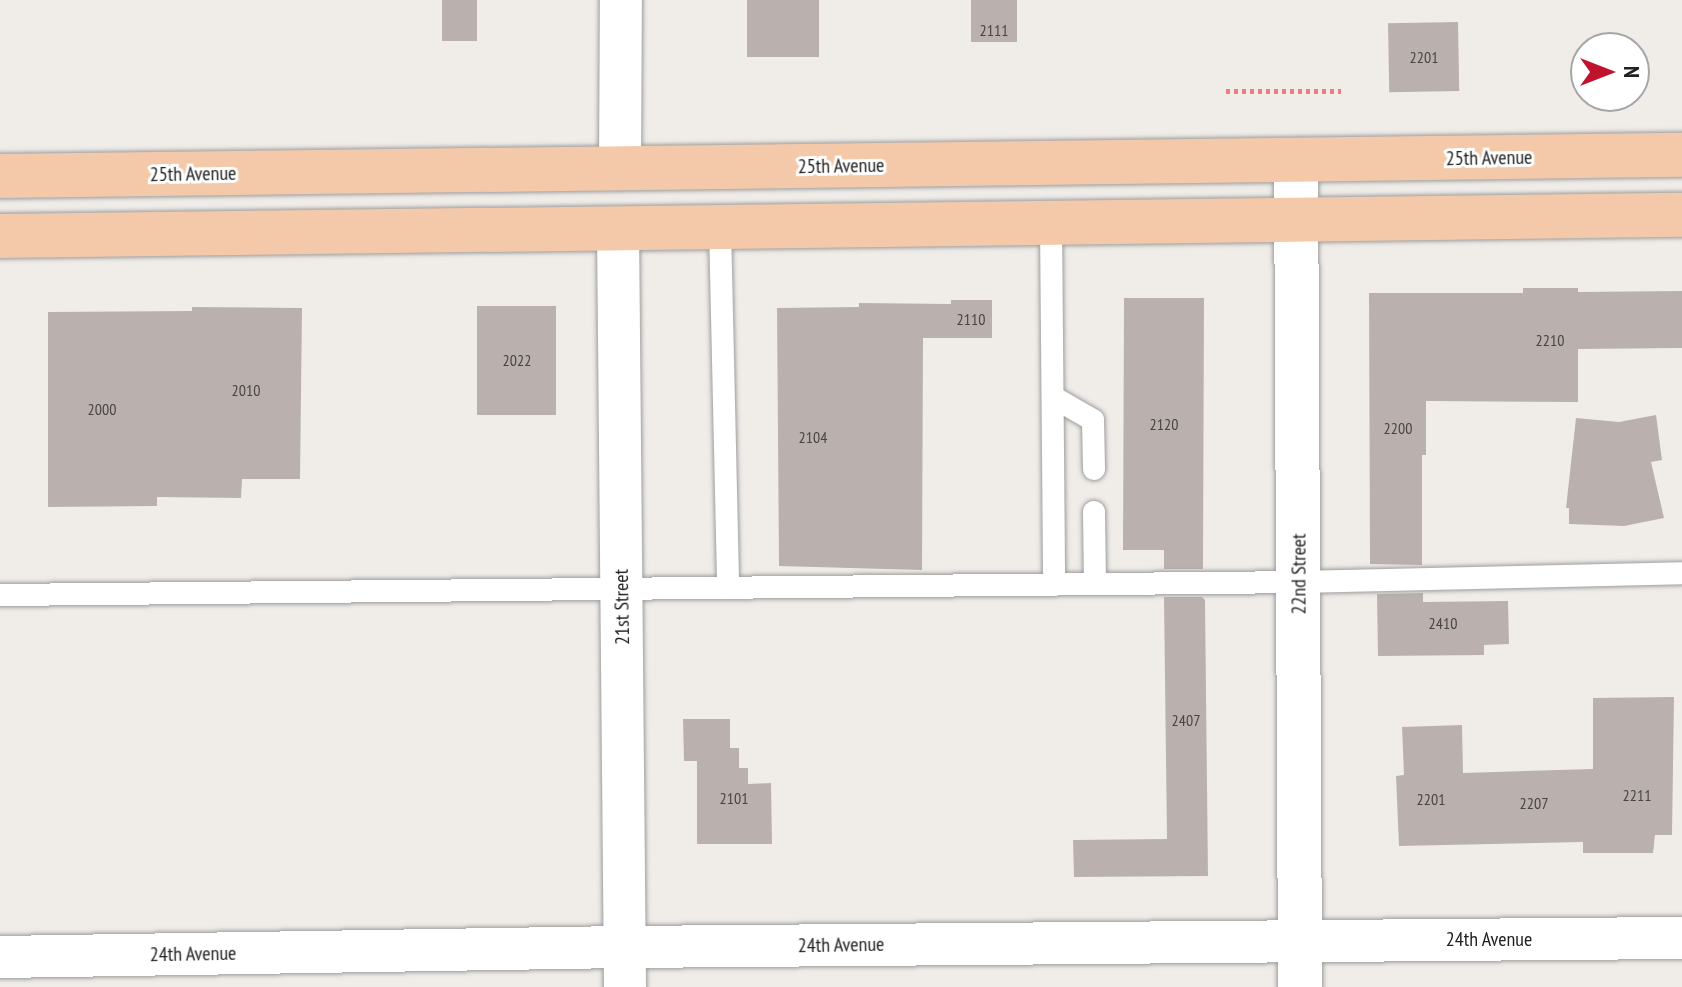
<!DOCTYPE html>
<style>
body{margin:0}
#map{position:relative;width:1682px;height:987px;overflow:hidden;background:#f0ede9;font-family:"PT Sans Narrow",sans-serif}
div>[style]{position:absolute}
.building>*{inset:0;background:#bab1ae;transform-origin:0 0}
.path>*{height:5px;margin-top:-2.5px;transform-origin:0;background:repeating-linear-gradient(90deg,#ed7d82 0 4px,transparent 0 8px)}
.roads{filter:drop-shadow(0 0 2px #9e9e9e) drop-shadow(0 0 2px #9e9e9e)}
.service>*{height:22px;margin:-11px;padding:0 11px;transform-origin:11px;border-radius:11px;background:#fff}
.minor>*{height:42px;margin:-21px;padding:0 21px;transform-origin:21px;border-radius:21px;background:#fff}
.tertiary>*{height:44px;margin:-22px;padding:0 22px;transform-origin:22px;border-radius:22px;background:#fff}
.primary>*{height:44px;margin:-22px;padding:0 22px;transform-origin:22px;border-radius:22px;background:#f4c9aa}
span{translate:-50% -50%;white-space:nowrap;text-align:center;line-height:1.15;-webkit-text-stroke:6px #fff;paint-order:stroke}
.number-label{font-size:16px;color:#474544}
.number-label span{-webkit-text-stroke-width:0}
.street-label{font-size:20px;color:#212121}
.north{position:absolute;left:1570px;top:32px;width:80px;height:80px;box-sizing:border-box;background:#fff;border:2px solid #a6a6a6;border-radius:50%;rotate:90deg;font-size:22px;font-weight:700;line-height:32px;text-align:center;color:#212121}
.north::after{content:'';display:block;margin:auto;width:28px;height:36px;background:#bf132e;clip-path:polygon(50% 0,100% 100%,50% 72%,0 100%)}
</style>
<div id="map">
<div class="building">
<div style="left:442px;top:0;width:35px;height:41px"></div>
<div style="left:747px;top:0;width:72px;height:57px"></div>
<div style="left:971px;top:0;width:46px;height:42px"></div>
<div style="left:1458px;top:22px;width:69px;height:70px;rotate:89deg"></div>
<div style="clip-path:polygon(1523px 288px,1578px 288px,1578px 292px,1682px 291px,1682px 348px,1578px 349px,1578px 402px,1426px 401px,1426px 455px,1422px 455px,1422px 565px,1370px 564px,1369px 293px,1523px 293px)"></div>
<div style="clip-path:polygon(1124px 298px,1204px 298px,1203px 569px,1164px 569px,1164px 550px,1123px 550px)"></div>
<div style="clip-path:polygon(951px 300px,992px 300px,992px 338px,923px 338px,922px 570px,779px 566px,777px 308px,859px 307px,859px 303px,951px 304px)"></div>
<div style="left:477px;top:306px;width:79px;height:109px"></div>
<div style="clip-path:polygon(192px 307px,302px 308px,300px 479px,242px 479px,241px 498px,157px 497px,157px 506px,48px 507px,48px 312px,192px 311px)"></div>
<div style="clip-path:polygon(1656px 415px,1662px 460px,1651px 462px,1664px 518px,1624px 526px,1569px 524px,1569px 508px,1566px 508px,1576px 418px,1619px 422px)"></div>
<div style="clip-path:polygon(1423px 593px,1423px 602px,1508px 601px,1509px 644px,1484px 645px,1484px 655px,1378px 656px,1377px 594px)"></div>
<div style="clip-path:polygon(1164px 597px,1202px 597px,1205px 600px,1208px 876px,1074px 877px,1073px 840px,1167px 839px)"></div>
<div style="clip-path:polygon(1674px 697px,1672px 835px,1655px 835px,1653px 853px,1583px 853px,1583px 842px,1399px 846px,1396px 776px,1404px 775px,1402px 727px,1462px 725px,1463px 773px,1593px 769px,1593px 698px)"></div>
<div style="clip-path:polygon(683px 719px,730px 719px,730px 748px,739px 748px,739px 768px,748px 768px,748px 784px,771px 783px,772px 844px,697px 844px,697px 761px,684px 761px)"></div>
</div>
<div class="path">
<div style="left:1226px;top:91px;width:115px"></div>
</div>
<div class="roads">
<div class="service">
<div style="left:1051px;top:223px;width:362px;rotate:89.5deg"></div>
<div style="left:720px;top:227px;width:361px;rotate:88.7deg"></div>
<div style="left:1053px;top:397px;width:46px;rotate:29.9deg"></div>
<div style="left:1093px;top:420px;width:49px;rotate:88.8deg"></div>
<div style="left:1094px;top:512px;width:72px;rotate:89.2deg"></div>
<div style="left:0;top:595px;width:1299px;rotate:-0.57deg"></div>
<div style="left:1299px;top:582px;width:383px;rotate:-1.3deg"></div>
</div>
<div class="minor">
<div style="left:620px;top:169px;width:169px;rotate:-89.7deg"></div>
<div style="left:618px;top:228px;width:759px;rotate:89.47deg"></div>
<div style="left:0;top:957px;width:625px;rotate:-0.92deg"></div>
<div style="left:625px;top:947px;width:1057px;rotate:-0.49deg"></div>
</div>
<div class="tertiary">
<div style="left:1296px;top:160px;width:827px;rotate:89.72deg"></div>
</div>
<div class="primary">
<div style="left:0;top:176px;width:1682px;rotate:-0.72deg"></div>
<div style="left:0;top:236px;width:1682px;rotate:-0.72deg"></div>
</div>
</div>
<div class="number-label">
<span style="left:994px;top:30px">2111</span>
<span style="left:1424px;top:57px">2201</span>
<span style="left:971px;top:319px">2110</span>
<span style="left:1550px;top:340px">2210</span>
<span style="left:517px;top:360px">2022</span>
<span style="left:246px;top:390px">2010</span>
<span style="left:102px;top:409px">2000</span>
<span style="left:1164px;top:424px">2120</span>
<span style="left:1398px;top:428px">2200</span>
<span style="left:813px;top:437px">2104</span>
<span style="left:1443px;top:623px">2410</span>
<span style="left:1186px;top:720px">2407</span>
<span style="left:1637px;top:795px">2211</span>
<span style="left:734px;top:798px">2101</span>
<span style="left:1431px;top:799px">2201</span>
<span style="left:1534px;top:803px">2207</span>
</div>
<div class="street-label">
<span style="left:1489px;top:158px;rotate:-1deg">25th Avenue</span>
<span style="left:841px;top:166px;rotate:-1deg">25th Avenue</span>
<span style="left:193px;top:174px;rotate:-1deg">25th Avenue</span>
<span style="left:1299px;top:574px;rotate:-90deg">22nd Street</span>
<span style="left:622px;top:607px;rotate:-91deg">21st Street</span>
<span style="left:1489px;top:939px">24th Avenue</span>
<span style="left:841px;top:945px;rotate:-1deg">24th Avenue</span>
<span style="left:193px;top:954px;rotate:-1deg">24th Avenue</span>
</div>
<div class="north">N</div>
</div>
